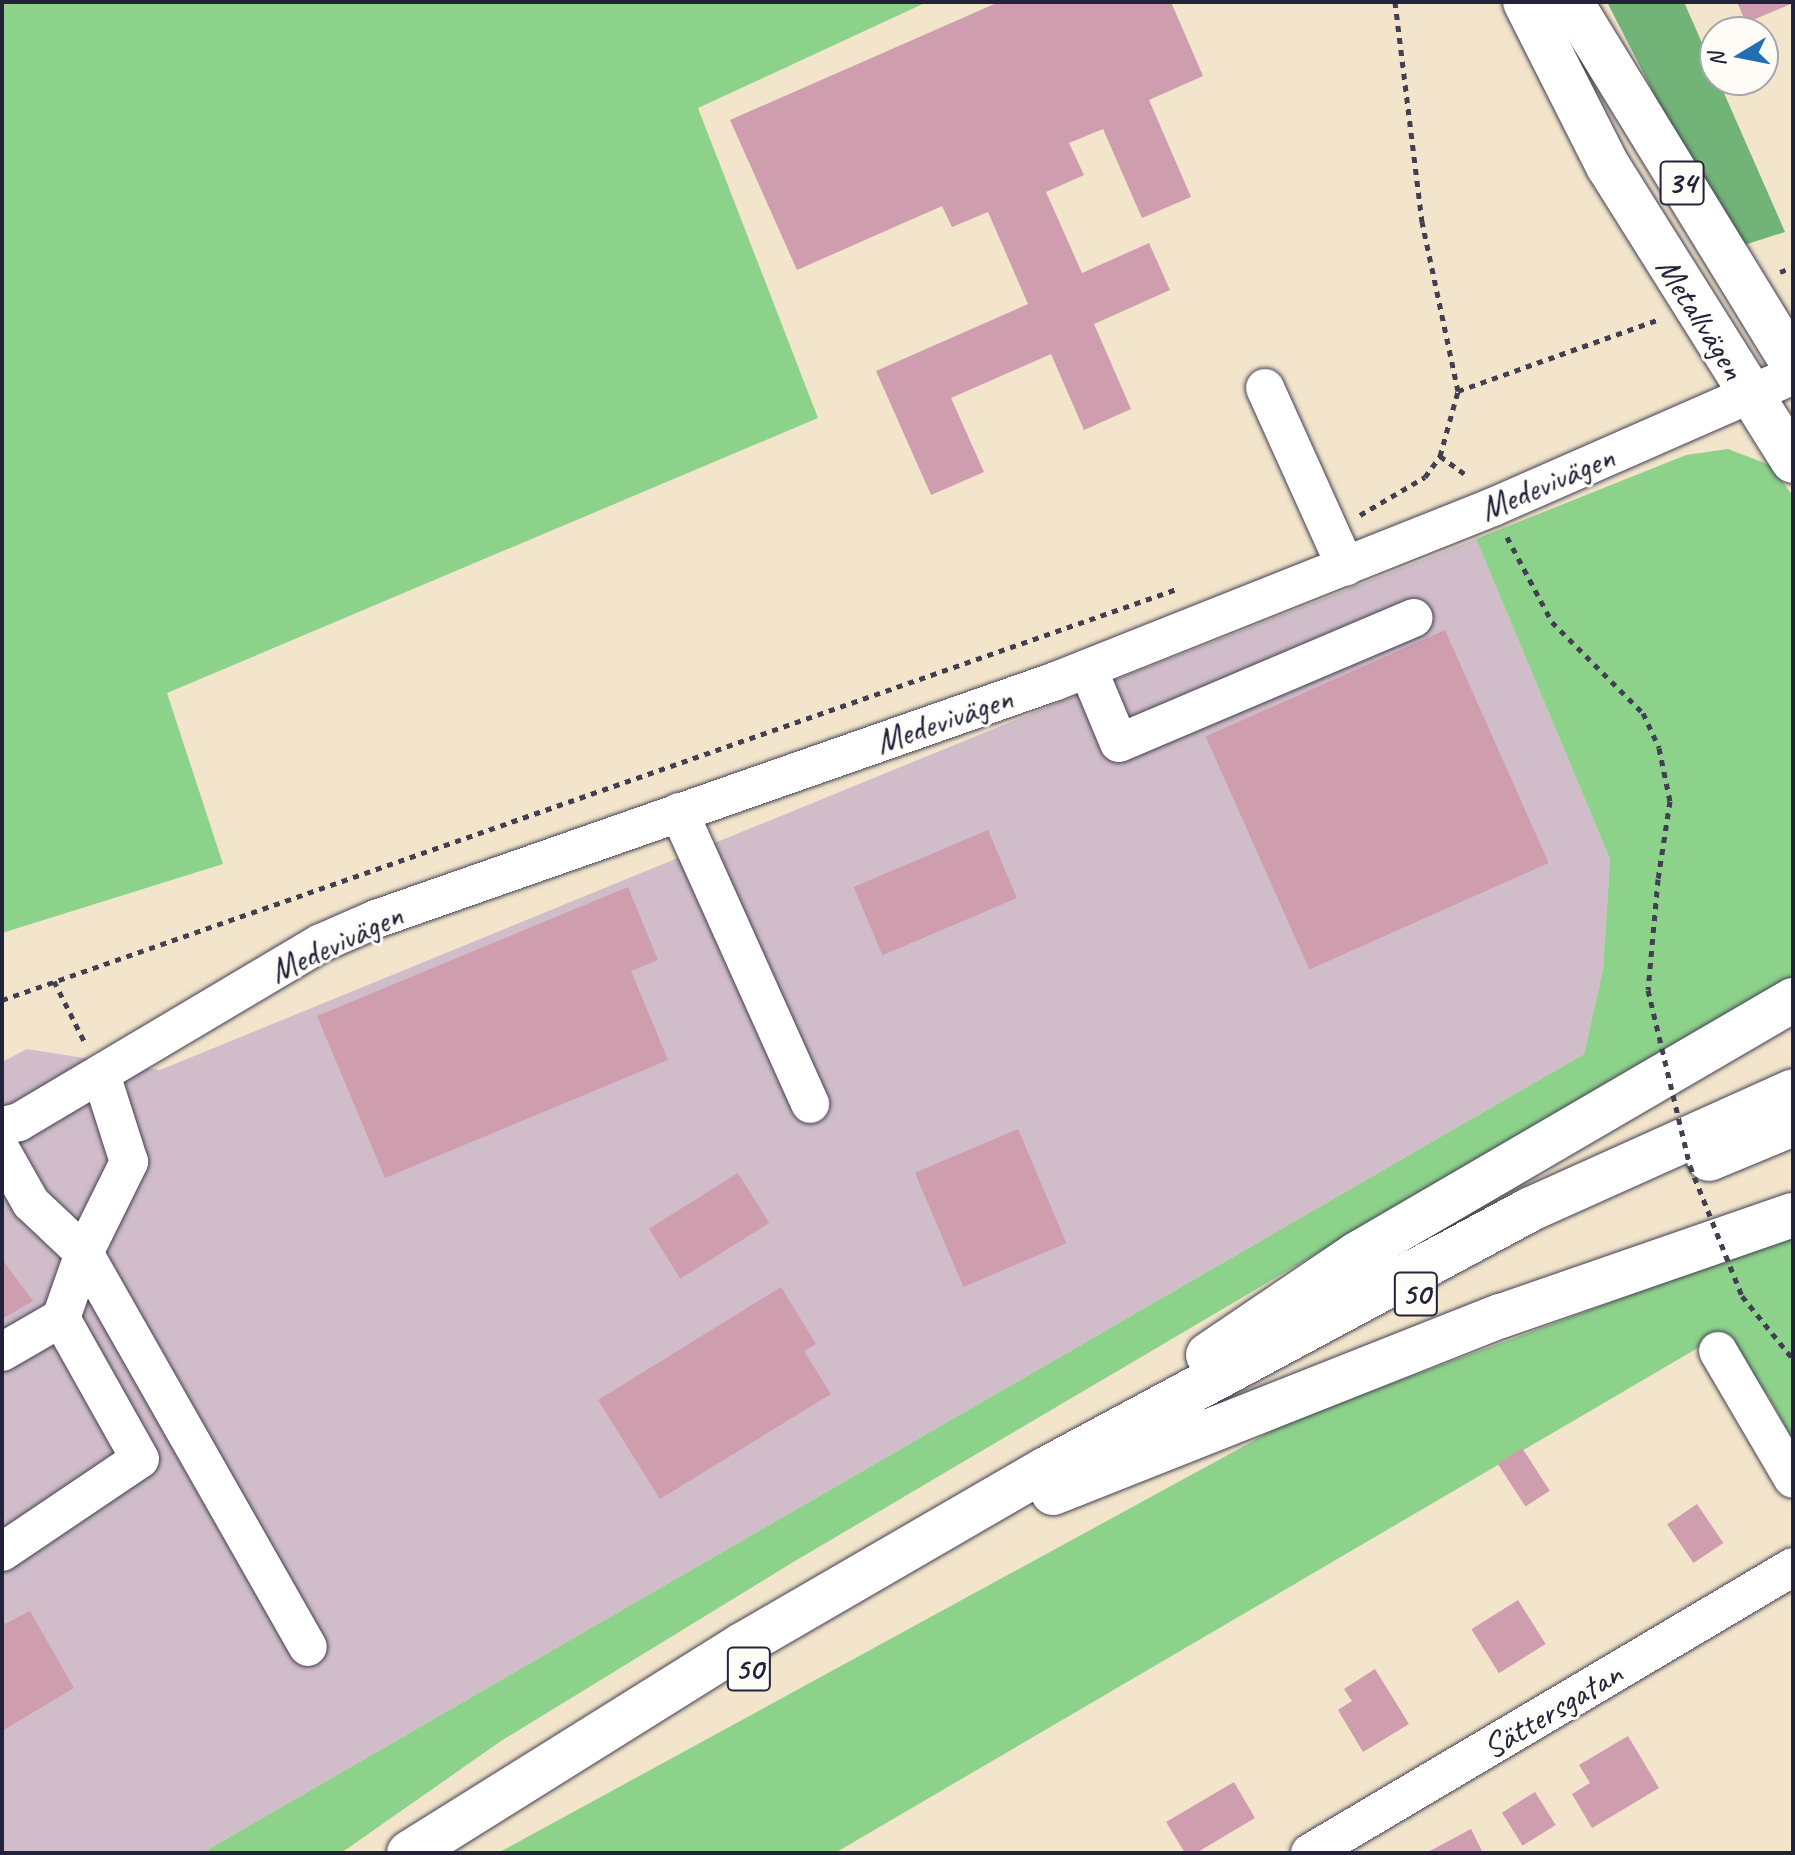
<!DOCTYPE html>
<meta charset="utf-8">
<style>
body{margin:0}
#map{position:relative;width:1795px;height:1855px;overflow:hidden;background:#f3e5cb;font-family:Caveat,sans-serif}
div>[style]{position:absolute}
.industrial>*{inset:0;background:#d1bdca}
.green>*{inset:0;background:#8dd28b}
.forest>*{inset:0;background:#72b477}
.building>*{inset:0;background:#ce9dae;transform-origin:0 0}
.path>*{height:5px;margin-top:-2.5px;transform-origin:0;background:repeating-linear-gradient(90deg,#413f51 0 6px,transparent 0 12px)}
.roads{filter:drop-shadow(0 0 2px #413f51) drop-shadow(0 0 2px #413f51)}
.minor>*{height:38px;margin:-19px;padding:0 19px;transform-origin:19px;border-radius:19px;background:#fff}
.major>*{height:44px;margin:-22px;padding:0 22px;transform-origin:22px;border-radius:22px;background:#fff}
.highway>*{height:44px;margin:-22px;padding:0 22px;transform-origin:22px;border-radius:22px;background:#fff}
.path-bridge>*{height:5px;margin-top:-2.5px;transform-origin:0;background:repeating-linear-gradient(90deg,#413f51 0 6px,transparent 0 12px)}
span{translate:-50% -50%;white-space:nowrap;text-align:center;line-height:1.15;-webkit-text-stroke:6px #fdfcf7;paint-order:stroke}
.shield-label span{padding:2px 6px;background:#fdfcf7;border:2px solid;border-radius:6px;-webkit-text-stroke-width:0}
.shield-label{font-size:32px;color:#22223b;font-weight:700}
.street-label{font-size:34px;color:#22223b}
.frame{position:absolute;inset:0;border:4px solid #22223b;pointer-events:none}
.north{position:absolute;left:1699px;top:16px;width:80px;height:80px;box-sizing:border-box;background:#fdfcf7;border:2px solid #a5a5ac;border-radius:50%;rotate:260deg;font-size:22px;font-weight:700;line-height:32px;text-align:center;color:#22223b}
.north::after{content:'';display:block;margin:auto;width:28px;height:36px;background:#1f6fb2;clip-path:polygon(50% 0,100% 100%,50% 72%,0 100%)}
</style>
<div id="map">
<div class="industrial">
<div style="clip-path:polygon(1476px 539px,1610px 859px,1603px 969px,1584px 1054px,202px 1853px,2px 1853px,2px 1062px,27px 1049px,160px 1070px,1074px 696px)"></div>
</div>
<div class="green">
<div style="clip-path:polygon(2px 2px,927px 2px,698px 108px,818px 418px,167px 693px,223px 864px,2px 933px)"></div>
<div style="clip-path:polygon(1728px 449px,1770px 465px,1793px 496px,1793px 979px,1640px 1063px,790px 1564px,501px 1741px,341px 1853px,202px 1853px,1584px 1054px,1603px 969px,1610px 859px,1476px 539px,1686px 455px)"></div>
<div style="clip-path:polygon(1793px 1235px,1793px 1440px,1769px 1397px,1720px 1335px,835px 1853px,498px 1853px,1290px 1421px)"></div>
</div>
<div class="forest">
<div style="clip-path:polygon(1607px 2px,1684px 2px,1785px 232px,1741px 246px,1683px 150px)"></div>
</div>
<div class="building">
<div style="clip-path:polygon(999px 2px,1171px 2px,1203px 76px,1149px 100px,1191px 197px,1142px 218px,1103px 129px,1069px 143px,1084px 175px,1046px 192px,1082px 273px,1149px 243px,1170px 290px,1094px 324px,1131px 409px,1084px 430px,1051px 354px,951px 398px,984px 472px,931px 495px,876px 371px,1028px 304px,988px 212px,952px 227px,942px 206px,797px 270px,730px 120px)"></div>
<div style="clip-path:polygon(1737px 2px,1793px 2px,1793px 3px,1746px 23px)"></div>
<div style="left:1445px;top:630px;width:255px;height:262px;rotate:66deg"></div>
<div style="left:988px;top:830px;width:74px;height:146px;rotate:67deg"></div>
<div style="clip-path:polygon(628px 887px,658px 960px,631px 971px,668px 1060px,385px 1178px,317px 1016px)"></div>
<div style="left:1018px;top:1129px;width:124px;height:112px;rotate:67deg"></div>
<div style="left:738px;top:1173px;width:59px;height:105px;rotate:58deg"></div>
<div style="clip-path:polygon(2px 1259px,33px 1301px,2px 1319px)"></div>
<div style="clip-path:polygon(781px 1287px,816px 1344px,804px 1351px,831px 1394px,660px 1499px,598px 1400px)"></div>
<div style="left:1522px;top:1448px;width:51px;height:29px;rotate:57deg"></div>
<div style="left:1697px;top:1504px;width:47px;height:36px;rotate:56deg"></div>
<div style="left:1518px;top:1600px;width:52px;height:55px;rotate:58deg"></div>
<div style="clip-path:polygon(30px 1611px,74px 1688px,2px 1731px,2px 1619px,5px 1624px)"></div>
<div style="clip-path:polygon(1375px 1669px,1409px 1724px,1363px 1752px,1338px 1710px,1352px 1701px,1344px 1689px)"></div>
<div style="clip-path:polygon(1628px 1736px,1659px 1788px,1592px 1828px,1572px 1794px,1590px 1783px,1579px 1765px)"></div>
<div style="clip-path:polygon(1234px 1782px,1255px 1818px,1196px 1853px,1185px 1853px,1166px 1822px)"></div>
<div style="left:1535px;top:1792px;width:39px;height:39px;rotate:58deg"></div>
<div style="clip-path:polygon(1471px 1829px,1483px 1853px,1426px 1853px)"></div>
</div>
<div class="path">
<div style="left:1780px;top:272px;width:14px;rotate:-21deg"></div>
<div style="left:1458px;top:391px;width:214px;rotate:-19.6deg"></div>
<div style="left:1440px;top:456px;width:34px;rotate:36deg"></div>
<div style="left:1360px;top:515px;width:75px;rotate:-30.3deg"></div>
<div style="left:1425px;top:477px;width:26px;rotate:-54deg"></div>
<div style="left:1440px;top:456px;width:67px;rotate:-74.5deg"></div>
<div style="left:1458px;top:391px;width:173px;rotate:-102deg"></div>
<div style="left:1422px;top:222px;width:222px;rotate:-97deg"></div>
<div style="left:1507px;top:537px;width:96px;rotate:62.1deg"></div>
<div style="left:1552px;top:622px;width:129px;rotate:45deg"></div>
<div style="left:1643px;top:713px;width:38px;rotate:65deg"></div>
<div style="left:1659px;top:748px;width:54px;rotate:78.3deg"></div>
<div style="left:1670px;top:801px;width:79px;rotate:98.7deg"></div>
<div style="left:54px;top:981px;width:67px;rotate:63.4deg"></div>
<div style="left:2px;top:1000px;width:1245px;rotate:-19.28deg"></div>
</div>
<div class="roads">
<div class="minor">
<div style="left:1265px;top:388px;width:196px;rotate:65.7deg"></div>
<div style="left:1088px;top:669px;width:80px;rotate:67.3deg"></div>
<div style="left:1119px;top:743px;width:320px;rotate:-23deg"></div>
<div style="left:679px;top:812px;width:320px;rotate:65.8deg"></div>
<div style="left:2px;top:1126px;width:17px;rotate:-13deg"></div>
<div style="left:19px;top:1122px;width:351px;rotate:-30.7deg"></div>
<div style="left:321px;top:943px;width:60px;rotate:-23.6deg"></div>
<div style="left:376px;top:919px;width:720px;rotate:-19.29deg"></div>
<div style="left:1056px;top:681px;width:470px;rotate:-21.7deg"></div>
<div style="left:1493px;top:507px;width:328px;rotate:-23.7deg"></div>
<div style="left:2px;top:1152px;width:59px;rotate:60.4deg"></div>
<div style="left:31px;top:1203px;width:73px;rotate:43.3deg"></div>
<div style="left:84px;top:1253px;width:453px;rotate:60.4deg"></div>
<div style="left:1718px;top:1351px;width:148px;rotate:59.6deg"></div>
<div style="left:2px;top:1352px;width:68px;rotate:-30deg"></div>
<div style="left:61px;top:1318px;width:69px;rotate:-70.5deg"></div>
<div style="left:84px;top:1253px;width:102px;rotate:-63.7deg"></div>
<div style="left:129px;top:1162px;width:92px;rotate:-107.7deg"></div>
<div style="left:2px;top:1552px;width:166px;rotate:-34deg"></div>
<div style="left:140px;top:1459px;width:162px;rotate:-119.3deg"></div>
<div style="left:1310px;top:1853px;width:561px;rotate:-30.63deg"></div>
</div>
<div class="major">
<div style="left:1525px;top:2px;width:184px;rotate:63.2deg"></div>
<div style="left:1608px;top:166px;width:348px;rotate:57.9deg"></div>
<div style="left:1571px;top:2px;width:425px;rotate:58.5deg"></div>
</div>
<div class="highway">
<div style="left:1709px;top:1159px;width:91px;rotate:-22.6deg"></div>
<div style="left:1208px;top:1355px;width:180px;rotate:-34.1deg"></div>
<div style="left:1357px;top:1254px;width:505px;rotate:-30.22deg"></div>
<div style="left:1053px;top:1493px;width:482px;rotate:-21.6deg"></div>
<div style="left:1501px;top:1316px;width:309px;rotate:-19.1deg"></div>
<div style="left:409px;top:1853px;width:393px;rotate:-32deg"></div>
<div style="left:742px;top:1645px;width:351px;rotate:-30.1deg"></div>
<div style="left:1046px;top:1469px;width:550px;rotate:-28.19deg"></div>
<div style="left:1531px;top:1209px;width:287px;rotate:-24.2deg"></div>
</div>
</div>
<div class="path-bridge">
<div style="left:1658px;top:879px;width:111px;rotate:95.1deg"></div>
<div style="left:1648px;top:990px;width:181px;rotate:76.6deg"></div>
<div style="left:1690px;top:1166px;width:140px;rotate:68.2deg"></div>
<div style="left:1742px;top:1296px;width:81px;rotate:51deg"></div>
</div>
<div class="shield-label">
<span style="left:1682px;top:183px">34</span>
<span style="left:1416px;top:1294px">50</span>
<span style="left:749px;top:1669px">50</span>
</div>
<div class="street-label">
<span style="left:1701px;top:318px;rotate:58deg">Metallvägen</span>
<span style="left:1547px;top:483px;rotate:-23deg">Medevivägen</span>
<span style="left:944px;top:720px;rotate:-19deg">Medevivägen</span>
<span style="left:336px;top:943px;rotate:-25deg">Medevivägen</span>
<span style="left:1552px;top:1710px;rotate:-31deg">Sättersgatan</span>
</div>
<div class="frame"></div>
<div class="north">N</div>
</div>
